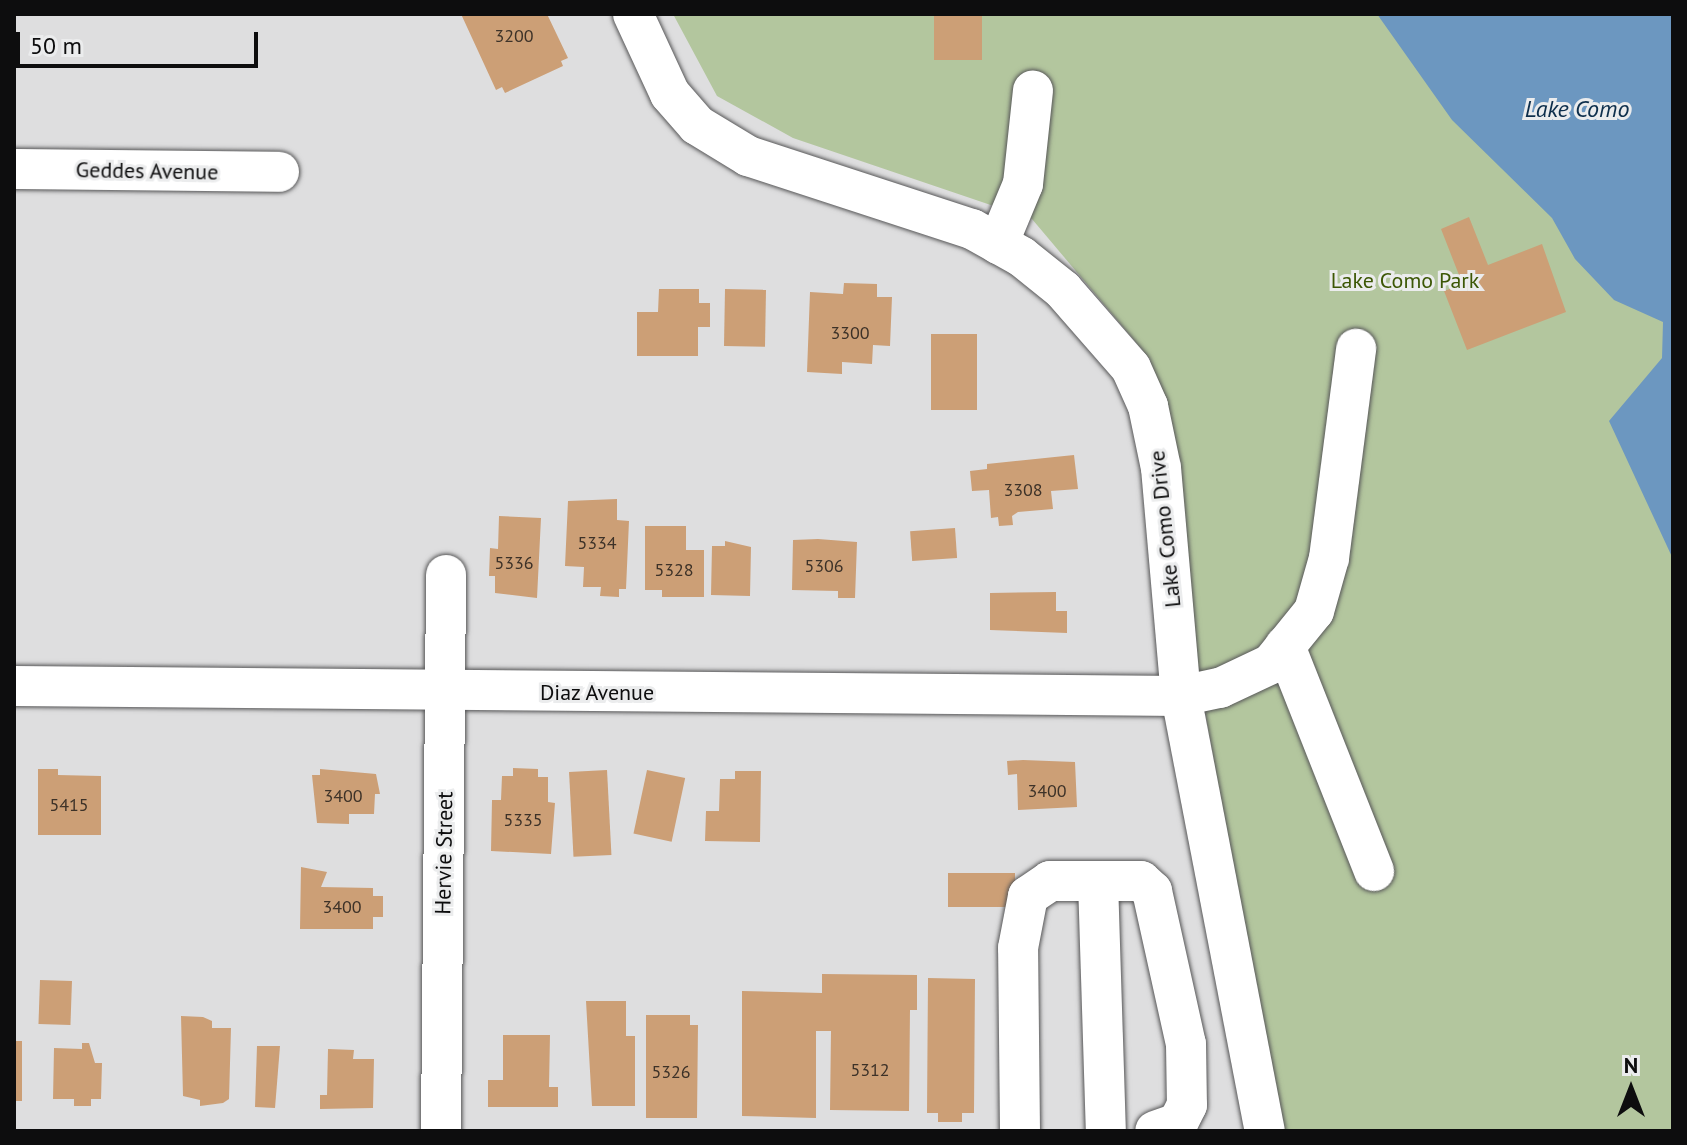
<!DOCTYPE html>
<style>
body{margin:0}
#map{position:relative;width:1687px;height:1145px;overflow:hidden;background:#dededf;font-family:"PT Sans",sans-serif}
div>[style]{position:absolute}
.green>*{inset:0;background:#b3c69e}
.water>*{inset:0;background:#6c97c0}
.building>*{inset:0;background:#cc9f76;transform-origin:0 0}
.roads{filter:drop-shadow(0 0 2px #575758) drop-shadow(0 0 2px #575758)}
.minor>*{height:40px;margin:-20px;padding:0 20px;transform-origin:20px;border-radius:20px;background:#fff}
span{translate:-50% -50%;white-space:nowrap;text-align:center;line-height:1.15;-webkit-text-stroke:6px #ebeced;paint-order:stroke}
.number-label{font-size:18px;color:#3d3228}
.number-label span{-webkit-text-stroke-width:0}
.street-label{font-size:22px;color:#0d0d0e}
.park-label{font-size:22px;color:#3c5705}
.water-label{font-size:24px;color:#0e2f4c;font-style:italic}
.frame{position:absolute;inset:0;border:16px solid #0d0d0e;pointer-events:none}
.north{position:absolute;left:1591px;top:1049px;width:80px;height:80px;-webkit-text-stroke:6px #ebeced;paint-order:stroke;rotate:0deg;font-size:22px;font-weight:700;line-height:32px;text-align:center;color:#0d0d0e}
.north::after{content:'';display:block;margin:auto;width:28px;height:36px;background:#0d0d0e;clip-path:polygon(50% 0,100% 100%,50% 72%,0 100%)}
.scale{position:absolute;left:16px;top:32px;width:242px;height:36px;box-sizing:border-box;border:4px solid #0d0d0e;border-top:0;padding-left:10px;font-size:24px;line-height:28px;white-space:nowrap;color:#0d0d0e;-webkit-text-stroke:6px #ebeced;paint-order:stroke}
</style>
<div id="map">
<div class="green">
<div style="clip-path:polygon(673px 14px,1673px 14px,1673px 1131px,1281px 1131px,1193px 645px,1150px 359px,1032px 219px,793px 138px,717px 96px)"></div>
</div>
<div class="water">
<div style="clip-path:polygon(1377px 14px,1673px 14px,1673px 559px,1609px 421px,1662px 358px,1663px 322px,1614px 300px,1575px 259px,1552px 218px,1452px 120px)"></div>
</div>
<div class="building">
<div style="clip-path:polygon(461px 14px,547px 14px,568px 58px,561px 61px,563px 66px,505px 93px,502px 87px,496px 90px)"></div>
<div style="left:934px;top:14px;width:48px;height:46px"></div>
<div style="clip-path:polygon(1469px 217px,1488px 265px,1542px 244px,1566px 312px,1467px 350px,1444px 291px,1455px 287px,1451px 278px,1459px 275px,1441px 229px)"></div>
<div style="clip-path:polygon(844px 283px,877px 284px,877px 297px,892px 297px,890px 346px,873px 345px,872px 364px,842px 362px,842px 374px,807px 372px,810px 292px,843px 294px)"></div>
<div style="clip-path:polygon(659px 289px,699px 289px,699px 303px,710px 303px,710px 327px,698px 327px,698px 356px,637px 356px,637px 312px,658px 312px)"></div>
<div style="left:725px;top:289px;width:41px;height:57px;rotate:1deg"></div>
<div style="left:931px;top:334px;width:46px;height:76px"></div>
<div style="clip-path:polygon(1074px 455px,1078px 489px,1051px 491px,1053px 509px,1018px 512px,1012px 516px,1013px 525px,999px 526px,998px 517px,991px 518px,989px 490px,972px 491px,970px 471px,987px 469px,987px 464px)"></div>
<div style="clip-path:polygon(617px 499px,617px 520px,629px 521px,626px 589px,619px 589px,619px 597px,600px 596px,601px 587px,583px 587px,584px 567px,565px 566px,568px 501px)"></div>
<div style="clip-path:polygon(499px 516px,541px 518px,537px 598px,495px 593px,495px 576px,489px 576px,490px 548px,498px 549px)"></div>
<div style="clip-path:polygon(645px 526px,686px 526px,686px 550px,704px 550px,704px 597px,662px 597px,662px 590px,645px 590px)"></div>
<div style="left:955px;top:528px;width:30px;height:45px;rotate:86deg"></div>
<div style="clip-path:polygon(818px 539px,857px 542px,855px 598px,838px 598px,838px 591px,792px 590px,793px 540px)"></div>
<div style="clip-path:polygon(725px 541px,751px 547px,750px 596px,711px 595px,712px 546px,725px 546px)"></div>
<div style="clip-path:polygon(1056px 592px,1056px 611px,1067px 611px,1067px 633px,990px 630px,990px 593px)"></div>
<div style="clip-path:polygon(1023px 760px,1075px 762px,1077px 807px,1018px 810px,1017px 774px,1008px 775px,1007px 761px)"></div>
<div style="clip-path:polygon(513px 768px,538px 769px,538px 777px,548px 777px,548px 802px,555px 803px,551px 854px,491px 851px,492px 800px,501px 800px,502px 776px,513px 776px)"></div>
<div style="clip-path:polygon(38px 769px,58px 769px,58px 775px,101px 776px,101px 835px,38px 835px)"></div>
<div style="clip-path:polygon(320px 769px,376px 774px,380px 794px,375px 794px,374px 814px,349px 814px,349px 824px,317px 823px,312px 775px,320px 775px)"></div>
<div style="left:607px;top:770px;width:85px;height:38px;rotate:87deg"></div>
<div style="left:647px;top:770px;width:39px;height:65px;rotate:12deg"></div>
<div style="clip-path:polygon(735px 771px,761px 771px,760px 842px,705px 841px,706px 811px,719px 811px,720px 779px,735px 779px)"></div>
<div style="clip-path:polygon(301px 867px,327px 872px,321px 887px,373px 888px,373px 896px,383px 896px,383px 917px,373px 917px,373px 929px,300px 929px)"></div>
<div style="left:948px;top:873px;width:67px;height:34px"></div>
<div style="clip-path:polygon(822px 974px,917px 975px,917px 1010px,910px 1010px,909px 1111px,830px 1110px,831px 1031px,816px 1031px,816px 1118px,742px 1116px,742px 991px,822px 993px)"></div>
<div style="clip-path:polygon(928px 978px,975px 979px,974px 1113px,962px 1113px,962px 1122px,938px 1122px,938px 1113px,927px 1113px)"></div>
<div style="left:40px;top:980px;width:32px;height:44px;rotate:2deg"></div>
<div style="clip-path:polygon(586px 1001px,626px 1001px,626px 1036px,635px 1036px,635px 1106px,592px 1106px)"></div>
<div style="clip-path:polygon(646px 1015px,690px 1015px,690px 1025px,698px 1025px,697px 1118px,646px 1118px)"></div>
<div style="clip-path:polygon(181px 1016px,203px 1017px,212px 1021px,212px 1028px,231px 1028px,229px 1099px,223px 1103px,200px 1106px,200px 1100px,183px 1096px)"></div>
<div style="clip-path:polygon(503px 1035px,550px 1035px,549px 1087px,558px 1087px,558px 1107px,488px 1107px,488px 1080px,503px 1080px)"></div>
<div style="left:14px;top:1041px;width:8px;height:60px"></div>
<div style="clip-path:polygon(82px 1043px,89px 1043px,95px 1063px,102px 1063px,101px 1099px,91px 1099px,91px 1106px,74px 1106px,74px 1099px,53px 1099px,54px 1048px,82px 1049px)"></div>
<div style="clip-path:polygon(257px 1046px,280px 1046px,275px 1108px,255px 1107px)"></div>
<div style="clip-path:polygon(328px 1049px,354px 1050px,353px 1059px,374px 1059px,373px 1108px,320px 1109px,320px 1095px,327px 1095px)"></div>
</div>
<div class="roads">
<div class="minor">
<div style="left:633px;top:14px;width:88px;rotate:65.2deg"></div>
<div style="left:670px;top:94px;width:41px;rotate:48.9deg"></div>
<div style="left:697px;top:125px;width:60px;rotate:31.3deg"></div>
<div style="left:748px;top:156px;width:236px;rotate:18.1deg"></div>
<div style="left:972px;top:229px;width:57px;rotate:29.2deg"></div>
<div style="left:1022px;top:257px;width:53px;rotate:38.8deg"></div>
<div style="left:1063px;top:290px;width:103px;rotate:48.9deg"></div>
<div style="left:1131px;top:368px;width:42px;rotate:65.9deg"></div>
<div style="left:1148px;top:406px;width:63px;rotate:78.2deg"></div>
<div style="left:1161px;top:468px;width:229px;rotate:85deg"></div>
<div style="left:1181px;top:696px;width:443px;rotate:79.1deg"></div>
<div style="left:14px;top:169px;width:265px;rotate:0.6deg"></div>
<div style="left:998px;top:244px;width:65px;rotate:-67.4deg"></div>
<div style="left:1023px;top:184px;width:94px;rotate:-83.9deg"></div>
<div style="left:1285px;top:646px;width:242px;rotate:68.4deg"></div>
<div style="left:14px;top:686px;width:1167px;rotate:0.49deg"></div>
<div style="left:1181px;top:696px;width:40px;rotate:-12deg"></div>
<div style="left:1220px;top:688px;width:56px;rotate:-25.2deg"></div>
<div style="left:1271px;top:664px;width:68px;rotate:-50.9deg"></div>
<div style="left:1314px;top:611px;width:55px;rotate:-74.2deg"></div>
<div style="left:1329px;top:558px;width:211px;rotate:-82.6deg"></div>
<div style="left:1098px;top:881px;width:250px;rotate:88.2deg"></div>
<div style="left:441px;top:1131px;width:556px;rotate:-89.48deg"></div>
<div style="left:1020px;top:1131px;width:183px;rotate:-90.6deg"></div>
<div style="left:1018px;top:948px;width:53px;rotate:-79.1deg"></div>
<div style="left:1028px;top:896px;width:27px;rotate:-34deg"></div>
<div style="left:1050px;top:881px;width:91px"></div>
<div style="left:1141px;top:881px;width:15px;rotate:42deg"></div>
<div style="left:1152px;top:891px;width:157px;rotate:77.5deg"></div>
<div style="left:1186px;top:1044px;width:61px;rotate:89.1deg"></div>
<div style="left:1187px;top:1105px;width:20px;rotate:117deg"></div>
<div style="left:1178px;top:1123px;width:24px;rotate:161deg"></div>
</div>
</div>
<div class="number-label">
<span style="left:514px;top:36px">3200</span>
<span style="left:850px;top:333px">3300</span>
<span style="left:1023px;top:490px">3308</span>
<span style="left:597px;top:543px">5334</span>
<span style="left:514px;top:563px">5336</span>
<span style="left:824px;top:566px">5306</span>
<span style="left:674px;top:570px">5328</span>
<span style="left:1047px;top:791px">3400</span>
<span style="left:343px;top:796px">3400</span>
<span style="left:69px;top:805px">5415</span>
<span style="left:523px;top:820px">5335</span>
<span style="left:342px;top:907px">3400</span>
<span style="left:870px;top:1070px">5312</span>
<span style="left:671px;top:1072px">5326</span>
</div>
<div class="street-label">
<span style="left:147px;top:171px;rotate:1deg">Geddes Avenue</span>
<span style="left:1165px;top:529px;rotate:-96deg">Lake Como Drive</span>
<span style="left:597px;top:693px">Diaz Avenue</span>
<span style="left:444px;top:853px;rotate:-89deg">Hervie Street</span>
</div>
<div class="park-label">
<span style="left:1405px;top:281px">Lake Como Park</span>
</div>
<div class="water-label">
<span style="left:1577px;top:109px">Lake Como</span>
</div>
<div class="frame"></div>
<div class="north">N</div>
<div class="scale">50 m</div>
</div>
